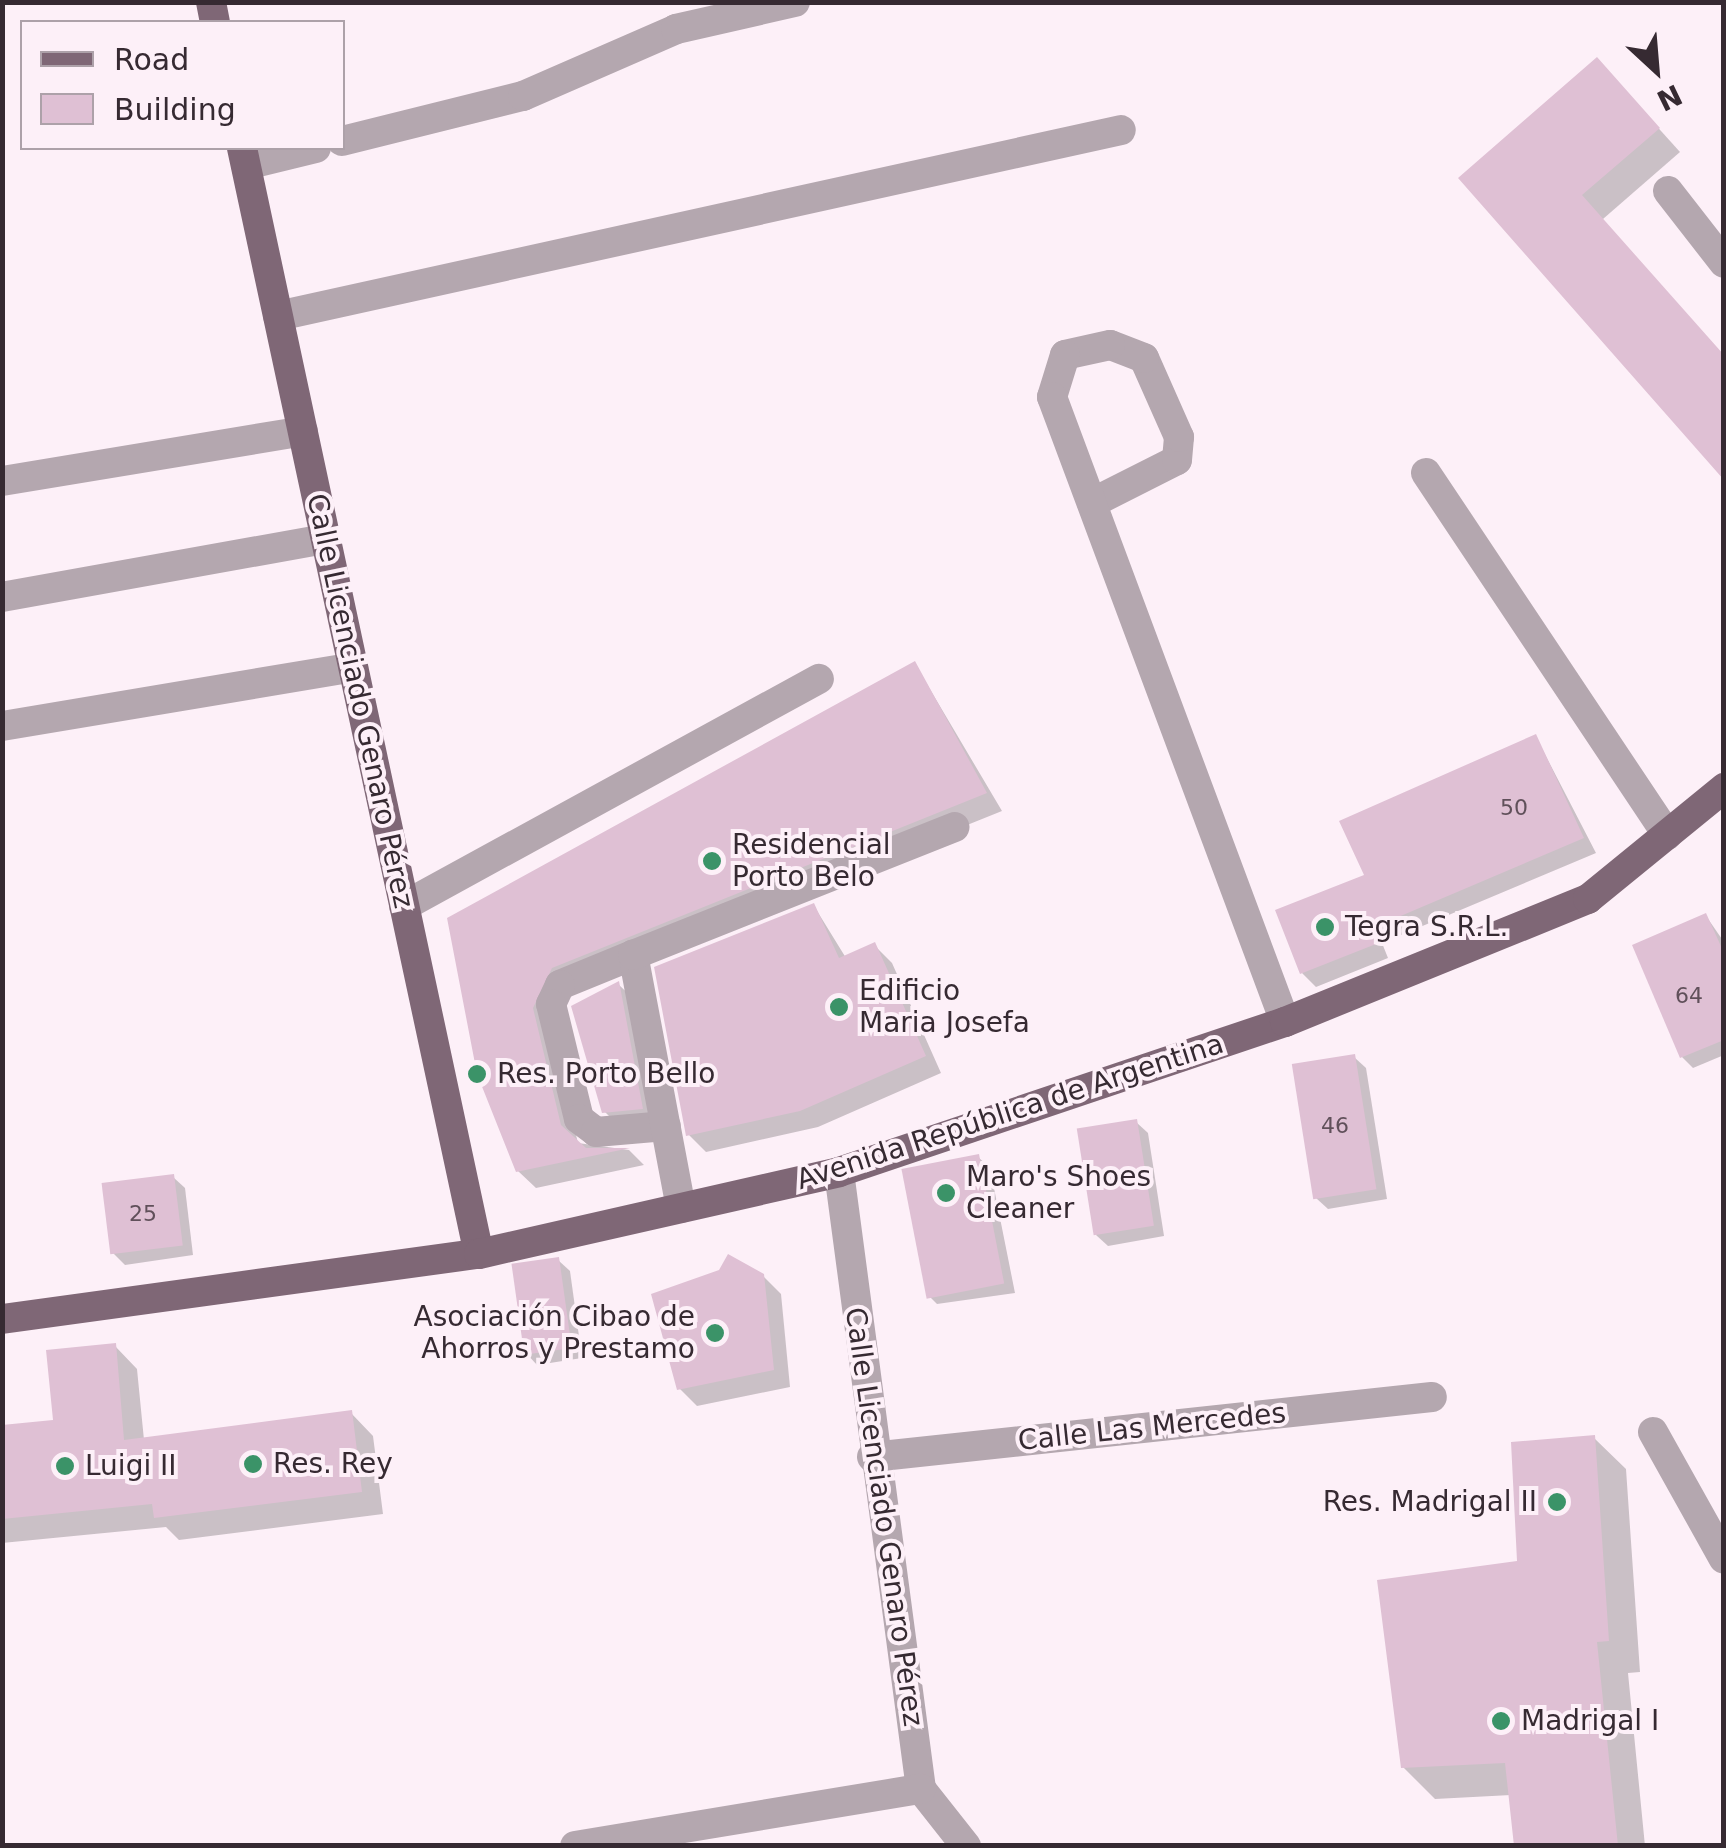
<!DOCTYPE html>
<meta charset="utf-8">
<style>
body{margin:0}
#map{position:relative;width:1726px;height:1848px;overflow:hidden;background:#fdf0f8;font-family:"DejaVu Sans",sans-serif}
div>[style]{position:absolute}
.shadow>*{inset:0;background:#0003}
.building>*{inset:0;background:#dfc0d4;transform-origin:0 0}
.minor>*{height:30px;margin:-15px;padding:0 15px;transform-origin:15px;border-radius:15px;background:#b4a7af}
.major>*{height:30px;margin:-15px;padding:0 15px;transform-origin:15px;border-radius:15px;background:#7f6776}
.dots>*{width:28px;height:28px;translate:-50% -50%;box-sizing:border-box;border:5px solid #fdf0f8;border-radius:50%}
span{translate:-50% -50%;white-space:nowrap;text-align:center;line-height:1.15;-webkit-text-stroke:8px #fdf0f8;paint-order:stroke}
.number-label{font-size:22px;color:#60505a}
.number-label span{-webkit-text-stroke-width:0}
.street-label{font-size:28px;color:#362a32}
.poi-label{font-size:28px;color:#362a32}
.left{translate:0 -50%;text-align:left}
.right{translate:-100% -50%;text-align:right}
.frame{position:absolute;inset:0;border:5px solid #362a32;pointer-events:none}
.legend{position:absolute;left:20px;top:20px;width:325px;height:130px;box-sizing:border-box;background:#fdf0f8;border:2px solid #ada1a9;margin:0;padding:12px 18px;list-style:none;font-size:30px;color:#362a32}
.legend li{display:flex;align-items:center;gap:20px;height:50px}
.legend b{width:50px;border:2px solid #ada1a9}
.north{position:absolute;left:1606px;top:20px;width:100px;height:100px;-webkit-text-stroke:8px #fdf0f8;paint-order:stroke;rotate:154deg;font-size:28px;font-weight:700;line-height:40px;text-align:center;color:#362a32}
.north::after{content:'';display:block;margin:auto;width:35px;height:45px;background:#362a32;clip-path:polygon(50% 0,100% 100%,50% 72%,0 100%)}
</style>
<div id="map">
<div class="shadow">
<div style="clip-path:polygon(1597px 60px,1680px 152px,1603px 219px,1462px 179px)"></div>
<div style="clip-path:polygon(915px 664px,1002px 811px,569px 985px,549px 1027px,578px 1143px,629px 1150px,644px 1165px,536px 1188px,518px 1171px,450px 920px)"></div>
<div style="clip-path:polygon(1536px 737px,1596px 853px,1382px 943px,1388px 958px,1316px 987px,1302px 973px)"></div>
<div style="clip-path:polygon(814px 906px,846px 958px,874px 945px,892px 963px,941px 1073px,818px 1127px,706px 1152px,689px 1135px)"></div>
<div style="clip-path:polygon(1706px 916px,1724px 942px,1724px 1055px,1693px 1068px,1682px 1057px)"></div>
<div style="clip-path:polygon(618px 984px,636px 1001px,659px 1126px,622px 1129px,604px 1111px)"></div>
<div style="clip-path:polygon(1354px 1057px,1366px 1068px,1387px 1199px,1328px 1209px,1316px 1198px)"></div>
<div style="clip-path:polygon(1136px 1122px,1148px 1133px,1164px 1236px,1108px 1246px,1096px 1235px)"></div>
<div style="clip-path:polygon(978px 1157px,990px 1168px,1015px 1293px,937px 1304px,926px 1293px)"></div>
<div style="clip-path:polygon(173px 1177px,185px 1188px,193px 1255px,125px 1265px,113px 1253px)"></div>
<div style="clip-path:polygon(558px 1260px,570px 1271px,582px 1358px,537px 1365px,526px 1353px)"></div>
<div style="clip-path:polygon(763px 1276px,781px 1294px,790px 1387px,697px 1406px,680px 1389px)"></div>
<div style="clip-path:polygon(115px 1346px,137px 1369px,144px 1440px,351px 1413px,373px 1436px,383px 1514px,179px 1540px,166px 1527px,2px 1543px,2px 1426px,56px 1422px)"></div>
<div style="clip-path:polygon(1594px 1438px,1626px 1469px,1640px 1672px,1628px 1673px,1645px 1846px,1516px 1846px,1511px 1795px,1435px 1799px,1403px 1767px)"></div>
</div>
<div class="building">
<div style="clip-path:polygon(1597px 57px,1660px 128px,1582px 195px,1724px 355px,1724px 480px,1458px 178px)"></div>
<div style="clip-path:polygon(915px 661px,987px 793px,552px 968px,533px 1008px,561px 1125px,586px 1148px,630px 1148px,516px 1172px,477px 1074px,447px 918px)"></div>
<div style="clip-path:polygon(1536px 734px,1584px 838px,1370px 929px,1376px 944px,1300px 974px,1275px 910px,1364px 875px,1339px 821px)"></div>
<div style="clip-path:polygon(814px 903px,839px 958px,875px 942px,926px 1056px,800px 1111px,686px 1136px,654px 967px)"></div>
<div style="clip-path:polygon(1706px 913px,1724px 953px,1724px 1040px,1680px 1058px,1632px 945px)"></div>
<div style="clip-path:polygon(619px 981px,643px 1109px,602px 1113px,571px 1006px)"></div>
<div style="left:1355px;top:1054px;width:137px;height:64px;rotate:81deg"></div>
<div style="left:1137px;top:1119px;width:108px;height:61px;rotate:81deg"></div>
<div style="left:979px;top:1154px;width:132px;height:79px;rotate:79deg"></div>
<div style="left:174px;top:1174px;width:72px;height:73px;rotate:83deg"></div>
<div style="clip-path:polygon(728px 1254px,764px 1274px,774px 1370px,677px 1390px,651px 1294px,719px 1270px)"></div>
<div style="left:559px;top:1257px;width:92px;height:48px;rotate:82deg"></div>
<div style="clip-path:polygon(116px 1343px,124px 1440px,352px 1410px,362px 1492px,154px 1518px,152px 1504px,2px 1519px,2px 1425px,53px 1420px,46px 1350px)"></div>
<div style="clip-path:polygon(1595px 1435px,1609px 1641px,1597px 1642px,1618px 1846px,1514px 1846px,1505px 1763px,1401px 1768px,1377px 1580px,1517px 1561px,1511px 1442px)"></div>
</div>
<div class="minor">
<div style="left:342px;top:141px;width:187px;rotate:-14deg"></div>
<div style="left:523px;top:96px;width:167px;rotate:-23.6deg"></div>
<div style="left:676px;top:29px;width:122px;rotate:-12.8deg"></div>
<div style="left:246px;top:165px;width:72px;rotate:-13.7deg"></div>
<div style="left:1668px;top:191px;width:91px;rotate:52.1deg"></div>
<div style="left:278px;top:316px;width:863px;rotate:-12.44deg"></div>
<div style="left:1426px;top:473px;width:435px;rotate:56.3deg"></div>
<div style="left:2px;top:481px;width:305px;rotate:-9.4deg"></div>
<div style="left:1092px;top:503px;width:95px;rotate:-26.8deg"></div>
<div style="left:1177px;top:460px;width:23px;rotate:-85deg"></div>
<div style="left:1179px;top:437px;width:86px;rotate:-113.9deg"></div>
<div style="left:1144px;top:358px;width:36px;rotate:-159deg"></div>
<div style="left:1110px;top:345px;width:46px;rotate:167.5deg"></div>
<div style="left:1065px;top:355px;width:44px;rotate:107.2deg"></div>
<div style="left:1052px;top:397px;width:667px;rotate:69.55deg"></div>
<div style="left:2px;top:597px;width:328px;rotate:-10.2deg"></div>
<div style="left:2px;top:726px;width:356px;rotate:-9.5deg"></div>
<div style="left:404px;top:906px;width:473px;rotate:-28.7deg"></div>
<div style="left:633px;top:955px;width:79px;rotate:157.7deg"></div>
<div style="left:560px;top:985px;width:21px;rotate:115deg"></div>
<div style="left:551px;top:1004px;width:118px;rotate:76.3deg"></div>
<div style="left:579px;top:1119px;width:21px;rotate:37deg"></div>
<div style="left:596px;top:1132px;width:70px;rotate:-4.9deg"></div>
<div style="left:839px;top:1172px;width:622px;rotate:82.43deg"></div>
<div style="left:921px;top:1789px;width:73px;rotate:51.7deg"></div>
<div style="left:681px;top:1208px;width:258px;rotate:-100.7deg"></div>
<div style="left:633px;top:955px;width:346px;rotate:-21.7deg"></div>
<div style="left:1653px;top:1432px;width:145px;rotate:60.8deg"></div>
<div style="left:872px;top:1457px;width:563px;rotate:-6.12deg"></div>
<div style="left:575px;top:1846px;width:351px;rotate:-9.4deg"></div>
</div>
<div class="major">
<div style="left:211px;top:2px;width:20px;rotate:79deg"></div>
<div style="left:242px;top:148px;width:1131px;rotate:77.91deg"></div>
<div style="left:2px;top:1319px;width:481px;rotate:-7.8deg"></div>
<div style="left:479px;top:1254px;width:369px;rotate:-12.8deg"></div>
<div style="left:839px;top:1172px;width:471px;rotate:-18.6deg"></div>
<div style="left:1285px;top:1022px;width:327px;rotate:-22.1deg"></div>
<div style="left:1588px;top:899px;width:176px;rotate:-39.2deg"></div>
</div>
<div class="dots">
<div style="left:712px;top:861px;background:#3b9368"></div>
<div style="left:1325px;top:927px;background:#3b9368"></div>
<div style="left:839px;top:1007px;background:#3b9368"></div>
<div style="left:477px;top:1074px;background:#3b9368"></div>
<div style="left:946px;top:1193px;background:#3b9368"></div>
<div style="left:715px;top:1333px;background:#3b9368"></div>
<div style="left:253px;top:1464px;background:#3b9368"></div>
<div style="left:65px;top:1466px;background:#3b9368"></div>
<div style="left:1557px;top:1502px;background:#3b9368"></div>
<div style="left:1501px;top:1721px;background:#3b9368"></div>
</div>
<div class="number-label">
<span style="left:1514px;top:808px">50</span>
<span style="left:1689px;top:996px">64</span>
<span style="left:1335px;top:1126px">46</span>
<span style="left:143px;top:1214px">25</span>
</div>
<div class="street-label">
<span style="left:360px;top:701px;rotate:78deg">Calle Licenciado Genaro Pérez</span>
<span style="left:1010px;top:1112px;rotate:-18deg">Avenida República de Argentina</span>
<span style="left:1152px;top:1427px;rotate:-6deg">Calle Las Mercedes</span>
<span style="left:884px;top:1517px;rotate:82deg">Calle Licenciado Genaro Pérez</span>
</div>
<div class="poi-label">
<span class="left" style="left:732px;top:861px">Residencial<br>Porto Belo</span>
<span class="left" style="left:1345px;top:927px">Tegra S.R.L.</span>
<span class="left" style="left:859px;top:1007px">Edificio<br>Maria Josefa</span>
<span class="left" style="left:497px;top:1074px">Res. Porto Bello</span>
<span class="left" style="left:966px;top:1193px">Maro's Shoes<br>Cleaner</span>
<span class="right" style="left:695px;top:1333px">Asociación Cibao de<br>Ahorros y Prestamo</span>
<span class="left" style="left:273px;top:1464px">Res. Rey</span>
<span class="left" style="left:85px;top:1466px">Luigi II</span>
<span class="right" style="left:1537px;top:1502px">Res. Madrigal II</span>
<span class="left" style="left:1521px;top:1721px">Madrigal I</span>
</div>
<div class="frame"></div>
<ul class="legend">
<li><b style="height:12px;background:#7f6776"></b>Road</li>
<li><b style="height:28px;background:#dfc0d4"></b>Building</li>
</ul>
<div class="north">N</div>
</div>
